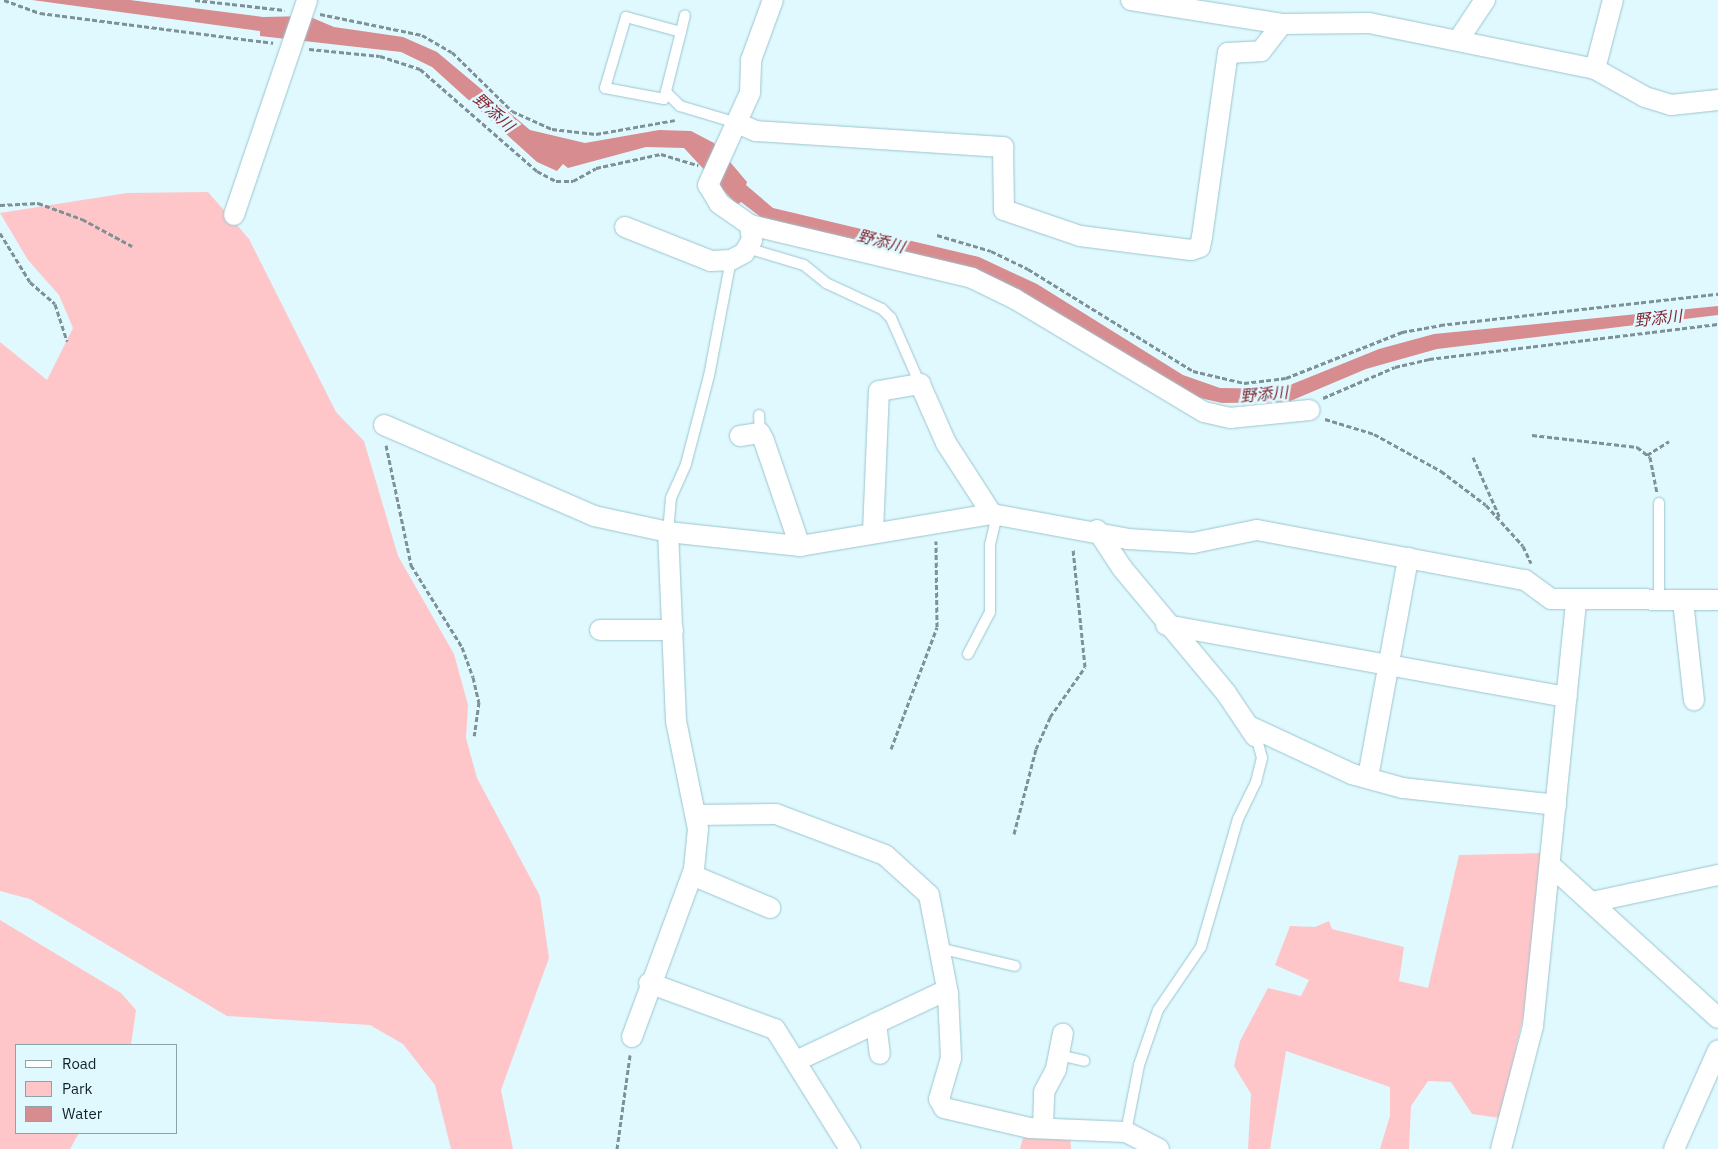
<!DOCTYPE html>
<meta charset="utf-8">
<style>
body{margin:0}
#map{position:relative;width:1718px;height:1149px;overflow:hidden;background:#e0f9ff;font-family:"IBM Plex Sans","Noto Sans JP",sans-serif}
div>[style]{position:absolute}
.green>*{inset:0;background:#fec6c8}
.water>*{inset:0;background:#d78d90}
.path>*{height:3px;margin-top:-1.5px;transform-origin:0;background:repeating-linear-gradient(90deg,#7d9196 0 5px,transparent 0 7.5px)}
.roads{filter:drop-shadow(0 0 1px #9bc5ce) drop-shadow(0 0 1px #9bc5ce)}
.lane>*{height:10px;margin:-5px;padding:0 5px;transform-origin:5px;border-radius:5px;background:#fff}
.street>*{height:20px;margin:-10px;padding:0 10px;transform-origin:10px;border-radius:10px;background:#fff}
span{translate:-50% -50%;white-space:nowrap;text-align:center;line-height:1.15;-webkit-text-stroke:5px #e0f9ff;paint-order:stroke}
.water-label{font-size:16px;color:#802833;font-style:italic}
.legend{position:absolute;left:15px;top:1044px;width:162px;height:90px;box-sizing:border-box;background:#e0f9ff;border:1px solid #8ea3a8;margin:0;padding:6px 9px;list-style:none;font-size:15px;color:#122226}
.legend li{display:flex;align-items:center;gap:10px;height:25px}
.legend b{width:25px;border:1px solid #8ea3a8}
</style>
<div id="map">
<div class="green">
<div style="clip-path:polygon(208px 192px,249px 239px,336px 412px,364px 441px,398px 556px,454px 654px,468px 705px,466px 738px,477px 778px,540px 896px,549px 958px,501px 1090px,513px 1149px,451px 1149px,435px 1085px,403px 1044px,370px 1025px,227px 1016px,30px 899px,0 891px,0 342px,47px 380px,73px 328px,59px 295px,28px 260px,0 213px,127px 193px)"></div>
<div style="clip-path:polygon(1542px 853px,1525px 1009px,1500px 1118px,1472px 1114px,1451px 1082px,1428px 1081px,1411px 1106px,1409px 1149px,1380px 1149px,1390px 1116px,1390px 1087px,1286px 1051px,1270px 1149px,1248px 1149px,1251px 1094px,1234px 1066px,1240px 1041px,1268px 988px,1301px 996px,1309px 980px,1275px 965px,1290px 926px,1315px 927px,1329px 921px,1332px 929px,1404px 947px,1399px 981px,1428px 988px,1459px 855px)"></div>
<div style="clip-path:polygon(0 920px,121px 993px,136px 1010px,131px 1045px,16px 1045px,16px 1133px,79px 1133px,70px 1149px,0 1149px)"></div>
<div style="clip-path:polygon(1070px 1135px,1071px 1149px,1020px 1149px,1023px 1138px)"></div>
</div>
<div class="water">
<div style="clip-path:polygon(32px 0,130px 0,263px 17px,308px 16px,334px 27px,403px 37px,437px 52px,530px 130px,585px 143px,659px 130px,691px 131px,714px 143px,747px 182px,746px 185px,773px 208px,979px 257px,1037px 284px,1183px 375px,1220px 388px,1280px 389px,1379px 349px,1434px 334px,1718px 306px,1718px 315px,1437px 349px,1366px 369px,1288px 402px,1222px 403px,1200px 398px,971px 270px,766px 221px,741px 202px,737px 205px,684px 148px,646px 147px,568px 168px,563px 164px,557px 171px,537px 162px,432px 67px,401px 52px,260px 36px,260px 31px)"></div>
</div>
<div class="path">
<div style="left:4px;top:0;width:38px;rotate:20deg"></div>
<div style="left:40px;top:13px;width:235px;rotate:7.3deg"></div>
<div style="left:195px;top:0;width:90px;rotate:6.4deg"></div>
<div style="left:320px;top:14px;width:104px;rotate:11.6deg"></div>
<div style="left:422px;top:35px;width:34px;rotate:30deg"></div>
<div style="left:452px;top:52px;width:84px;rotate:44.5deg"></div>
<div style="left:512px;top:111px;width:44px;rotate:24.2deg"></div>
<div style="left:552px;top:129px;width:44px;rotate:6.5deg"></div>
<div style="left:596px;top:134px;width:80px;rotate:-10deg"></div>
<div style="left:309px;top:49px;width:71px;rotate:5.6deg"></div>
<div style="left:380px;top:56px;width:42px;rotate:18deg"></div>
<div style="left:420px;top:69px;width:155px;rotate:41.1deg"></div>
<div style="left:537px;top:171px;width:21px;rotate:28deg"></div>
<div style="left:556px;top:181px;width:17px"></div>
<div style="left:573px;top:181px;width:26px;rotate:-29deg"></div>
<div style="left:596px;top:168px;width:66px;rotate:-12.2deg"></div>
<div style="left:661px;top:154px;width:39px;rotate:17deg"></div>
<div style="left:0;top:205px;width:38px;rotate:-3deg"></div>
<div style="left:38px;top:203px;width:47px;rotate:20deg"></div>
<div style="left:82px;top:219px;width:57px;rotate:28.4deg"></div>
<div style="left:0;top:233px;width:57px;rotate:58.5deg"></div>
<div style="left:30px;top:282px;width:33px;rotate:41deg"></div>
<div style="left:55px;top:304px;width:39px;rotate:72deg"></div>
<div style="left:937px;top:235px;width:56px;rotate:16.5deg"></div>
<div style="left:991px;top:251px;width:41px;rotate:25.9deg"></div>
<div style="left:1028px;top:269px;width:194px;rotate:31.7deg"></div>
<div style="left:1193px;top:371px;width:52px;rotate:13.2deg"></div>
<div style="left:1244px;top:383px;width:42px;rotate:-6.8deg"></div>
<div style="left:1286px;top:378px;width:125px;rotate:-21.6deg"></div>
<div style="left:1402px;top:332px;width:39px;rotate:-10deg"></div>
<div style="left:1440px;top:325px;width:280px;rotate:-6.4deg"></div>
<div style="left:1323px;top:398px;width:78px;rotate:-23.3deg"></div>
<div style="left:1395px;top:367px;width:35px;rotate:-13deg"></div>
<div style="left:1429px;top:359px;width:291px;rotate:-6.9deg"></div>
<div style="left:1325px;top:419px;width:51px;rotate:17deg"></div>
<div style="left:1374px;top:434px;width:77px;rotate:28.9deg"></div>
<div style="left:1441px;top:471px;width:56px;rotate:37.1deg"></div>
<div style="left:1486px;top:505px;width:55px;rotate:47.9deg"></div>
<div style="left:1523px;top:546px;width:19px;rotate:65deg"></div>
<div style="left:1532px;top:435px;width:106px;rotate:6.5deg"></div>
<div style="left:1637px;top:447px;width:16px;rotate:38deg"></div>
<div style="left:1650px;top:457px;width:36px;rotate:79deg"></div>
<div style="left:386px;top:445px;width:123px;rotate:78.2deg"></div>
<div style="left:411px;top:565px;width:97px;rotate:58.1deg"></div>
<div style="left:462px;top:647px;width:32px;rotate:70deg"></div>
<div style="left:473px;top:677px;width:26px;rotate:77deg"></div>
<div style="left:479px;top:702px;width:34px;rotate:98deg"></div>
<div style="left:1647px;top:455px;width:26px;rotate:-32deg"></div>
<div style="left:1473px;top:457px;width:67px;rotate:66.1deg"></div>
<div style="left:891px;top:749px;width:130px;rotate:-69.3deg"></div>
<div style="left:937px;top:627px;width:86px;rotate:-90.7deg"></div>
<div style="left:1014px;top:834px;width:88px;rotate:-75.5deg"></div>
<div style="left:1036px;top:749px;width:35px;rotate:-66deg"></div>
<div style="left:1050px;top:717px;width:61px;rotate:-55deg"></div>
<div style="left:1085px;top:667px;width:120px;rotate:-95.8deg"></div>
<div style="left:617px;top:1149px;width:95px;rotate:-82.1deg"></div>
</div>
<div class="roads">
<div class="lane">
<div style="left:681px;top:32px;width:57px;rotate:-164.7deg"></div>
<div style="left:626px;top:17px;width:74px;rotate:106.5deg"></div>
<div style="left:605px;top:88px;width:60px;rotate:10.6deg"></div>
<div style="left:664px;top:99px;width:69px;rotate:-75.8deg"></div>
<div style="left:681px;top:32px;width:17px;rotate:-77deg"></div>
<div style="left:666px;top:92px;width:20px;rotate:45deg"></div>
<div style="left:680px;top:106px;width:59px;rotate:16.6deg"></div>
<div style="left:747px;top:248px;width:59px;rotate:16.6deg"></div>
<div style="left:804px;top:265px;width:28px;rotate:39deg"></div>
<div style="left:826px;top:283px;width:62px;rotate:24.9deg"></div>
<div style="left:882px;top:309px;width:13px;rotate:45deg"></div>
<div style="left:891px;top:318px;width:72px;rotate:66.3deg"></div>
<div style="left:759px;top:415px;width:18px;rotate:87deg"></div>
<div style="left:1659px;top:503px;width:98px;rotate:90deg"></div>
<div style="left:668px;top:532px;width:34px;rotate:-85deg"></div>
<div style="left:671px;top:498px;width:37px;rotate:-66deg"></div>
<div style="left:686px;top:464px;width:91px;rotate:-75.4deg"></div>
<div style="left:709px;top:376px;width:118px;rotate:-79.3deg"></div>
<div style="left:968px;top:654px;width:47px;rotate:-62.4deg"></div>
<div style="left:990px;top:612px;width:67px;rotate:-90deg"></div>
<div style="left:990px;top:545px;width:32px;rotate:-77deg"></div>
<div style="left:939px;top:948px;width:78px;rotate:13.3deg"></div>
<div style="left:1059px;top:1055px;width:26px;rotate:13deg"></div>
<div style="left:1126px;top:1132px;width:68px;rotate:-79deg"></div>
<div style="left:1139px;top:1065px;width:58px;rotate:-70.9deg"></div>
<div style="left:1158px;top:1010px;width:76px;rotate:-55.7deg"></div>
<div style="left:1201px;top:947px;width:133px;rotate:-73.9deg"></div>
<div style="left:1238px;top:819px;width:41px;rotate:-64.1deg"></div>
<div style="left:1256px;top:782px;width:25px;rotate:-76deg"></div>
<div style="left:1262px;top:758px;width:23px;rotate:-105deg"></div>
</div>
<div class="street">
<div style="left:1131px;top:0;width:153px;rotate:9deg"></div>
<div style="left:1282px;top:24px;width:87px;rotate:-0.7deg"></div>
<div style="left:1369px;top:23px;width:231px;rotate:11.5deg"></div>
<div style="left:1595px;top:69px;width:57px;rotate:29.2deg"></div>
<div style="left:1645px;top:97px;width:27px;rotate:17deg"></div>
<div style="left:1671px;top:105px;width:47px;rotate:-6.1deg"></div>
<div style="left:1459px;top:39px;width:47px;rotate:-56.3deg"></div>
<div style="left:1595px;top:69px;width:71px;rotate:-75.4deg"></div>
<div style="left:737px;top:123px;width:21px;rotate:23deg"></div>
<div style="left:756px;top:131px;width:248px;rotate:3.7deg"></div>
<div style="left:1003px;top:147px;width:63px;rotate:89.1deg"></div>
<div style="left:1004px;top:210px;width:80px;rotate:18.9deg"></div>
<div style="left:1080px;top:236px;width:112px;rotate:7.2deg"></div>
<div style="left:1191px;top:250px;width:9px;rotate:-18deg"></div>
<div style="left:1200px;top:247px;width:10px;rotate:-79deg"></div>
<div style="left:1202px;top:237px;width:186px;rotate:-82deg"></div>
<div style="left:1228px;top:53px;width:33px;rotate:-3deg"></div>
<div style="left:1261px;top:51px;width:34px;rotate:-52deg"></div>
<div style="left:234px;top:215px;width:227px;rotate:-71.2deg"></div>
<div style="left:750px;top:225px;width:228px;rotate:13.4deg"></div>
<div style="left:972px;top:278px;width:48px;rotate:26deg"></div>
<div style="left:1015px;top:299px;width:220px;rotate:30.9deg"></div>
<div style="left:1204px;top:412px;width:27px;rotate:13deg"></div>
<div style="left:1230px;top:418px;width:80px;rotate:-5.7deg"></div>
<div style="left:625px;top:227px;width:92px;rotate:21.6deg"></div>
<div style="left:711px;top:261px;width:20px;rotate:-3deg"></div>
<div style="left:731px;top:260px;width:15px;rotate:-28deg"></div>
<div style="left:744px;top:253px;width:15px;rotate:-58deg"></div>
<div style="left:752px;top:240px;width:15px;rotate:-98deg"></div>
<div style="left:750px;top:225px;width:38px;rotate:-145deg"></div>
<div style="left:719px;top:203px;width:21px;rotate:-121deg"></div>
<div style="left:708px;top:185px;width:101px;rotate:-65.5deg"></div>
<div style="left:750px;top:93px;width:33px;rotate:-88deg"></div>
<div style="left:751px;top:60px;width:64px;rotate:-69.9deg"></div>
<div style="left:384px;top:425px;width:229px;rotate:23.4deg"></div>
<div style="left:594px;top:516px;width:76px;rotate:12.2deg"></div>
<div style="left:668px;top:532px;width:133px;rotate:6.1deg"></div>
<div style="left:800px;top:546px;width:195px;rotate:-9.5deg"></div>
<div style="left:992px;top:514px;width:138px;rotate:10.4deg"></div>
<div style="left:1128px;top:539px;width:65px;rotate:3.5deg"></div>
<div style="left:1193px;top:543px;width:65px;rotate:-11.5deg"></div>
<div style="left:1257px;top:530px;width:273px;rotate:10.6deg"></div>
<div style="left:1525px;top:580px;width:32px;rotate:36deg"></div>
<div style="left:1551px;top:599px;width:167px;rotate:0.3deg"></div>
<div style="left:740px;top:436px;width:20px;rotate:-9deg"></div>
<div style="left:760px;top:433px;width:9px;rotate:63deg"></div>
<div style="left:764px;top:441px;width:111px;rotate:71.1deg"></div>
<div style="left:1097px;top:530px;width:45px;rotate:56.7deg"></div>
<div style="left:1122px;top:568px;width:163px;rotate:50.2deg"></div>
<div style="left:1226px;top:693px;width:52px;rotate:56deg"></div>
<div style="left:873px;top:532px;width:141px;rotate:-87.6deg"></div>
<div style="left:879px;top:391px;width:42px;rotate:-9.7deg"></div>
<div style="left:920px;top:384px;width:64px;rotate:66.2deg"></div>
<div style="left:946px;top:443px;width:85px;rotate:57.1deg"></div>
<div style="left:1683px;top:601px;width:100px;rotate:83.7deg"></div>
<div style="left:1166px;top:625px;width:407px;rotate:10.2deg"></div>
<div style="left:600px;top:630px;width:73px"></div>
<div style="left:1249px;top:726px;width:114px;rotate:25deg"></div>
<div style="left:1352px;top:774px;width:53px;rotate:15.4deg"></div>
<div style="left:1403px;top:788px;width:154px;rotate:6.3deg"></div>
<div style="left:1368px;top:777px;width:223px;rotate:-79.6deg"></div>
<div style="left:696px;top:815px;width:80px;rotate:-0.7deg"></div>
<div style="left:776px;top:814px;width:116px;rotate:20.6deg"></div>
<div style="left:885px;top:855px;width:59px;rotate:42.3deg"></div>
<div style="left:929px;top:895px;width:101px;rotate:79.1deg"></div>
<div style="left:948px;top:994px;width:64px;rotate:87.3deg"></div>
<div style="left:951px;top:1058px;width:43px;rotate:106.3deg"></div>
<div style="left:939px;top:1099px;width:10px;rotate:61deg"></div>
<div style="left:944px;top:1108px;width:88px;rotate:13.1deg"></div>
<div style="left:1030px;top:1128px;width:96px;rotate:2.4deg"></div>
<div style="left:1126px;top:1132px;width:37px;rotate:27deg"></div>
<div style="left:1550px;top:865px;width:227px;rotate:42.3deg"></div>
<div style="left:692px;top:875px;width:85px;rotate:22.9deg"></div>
<div style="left:1592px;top:902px;width:129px;rotate:-12.1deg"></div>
<div style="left:649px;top:983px;width:134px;rotate:20.1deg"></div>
<div style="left:775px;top:1029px;width:142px;rotate:58deg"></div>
<div style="left:876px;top:1023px;width:31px;rotate:83deg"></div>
<div style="left:632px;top:1037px;width:179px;rotate:-69.7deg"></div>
<div style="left:694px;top:869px;width:40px;rotate:-84.3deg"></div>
<div style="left:698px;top:829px;width:110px;rotate:-101.5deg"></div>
<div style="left:676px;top:721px;width:189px;rotate:-92.4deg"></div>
<div style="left:796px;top:1061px;width:167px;rotate:-25.2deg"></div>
<div style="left:1043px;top:1127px;width:35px;rotate:-88deg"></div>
<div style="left:1044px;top:1092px;width:26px;rotate:-62deg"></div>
<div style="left:1056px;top:1069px;width:36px;rotate:-79deg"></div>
<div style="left:1501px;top:1149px;width:127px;rotate:-75.4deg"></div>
<div style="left:1533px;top:1026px;width:426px;rotate:-84.2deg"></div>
<div style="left:1674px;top:1149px;width:108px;rotate:-66deg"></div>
</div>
</div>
<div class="water-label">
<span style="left:494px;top:112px;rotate:42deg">野添川</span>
<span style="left:881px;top:241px;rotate:15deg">野添川</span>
<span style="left:1658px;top:318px;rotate:-6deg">野添川</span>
<span style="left:1264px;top:394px;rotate:-5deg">野添川</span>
</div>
<ul class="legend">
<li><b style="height:6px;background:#fff"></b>Road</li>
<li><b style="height:14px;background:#fec6c8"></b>Park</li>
<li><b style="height:14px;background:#d78d90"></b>Water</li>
</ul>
</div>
